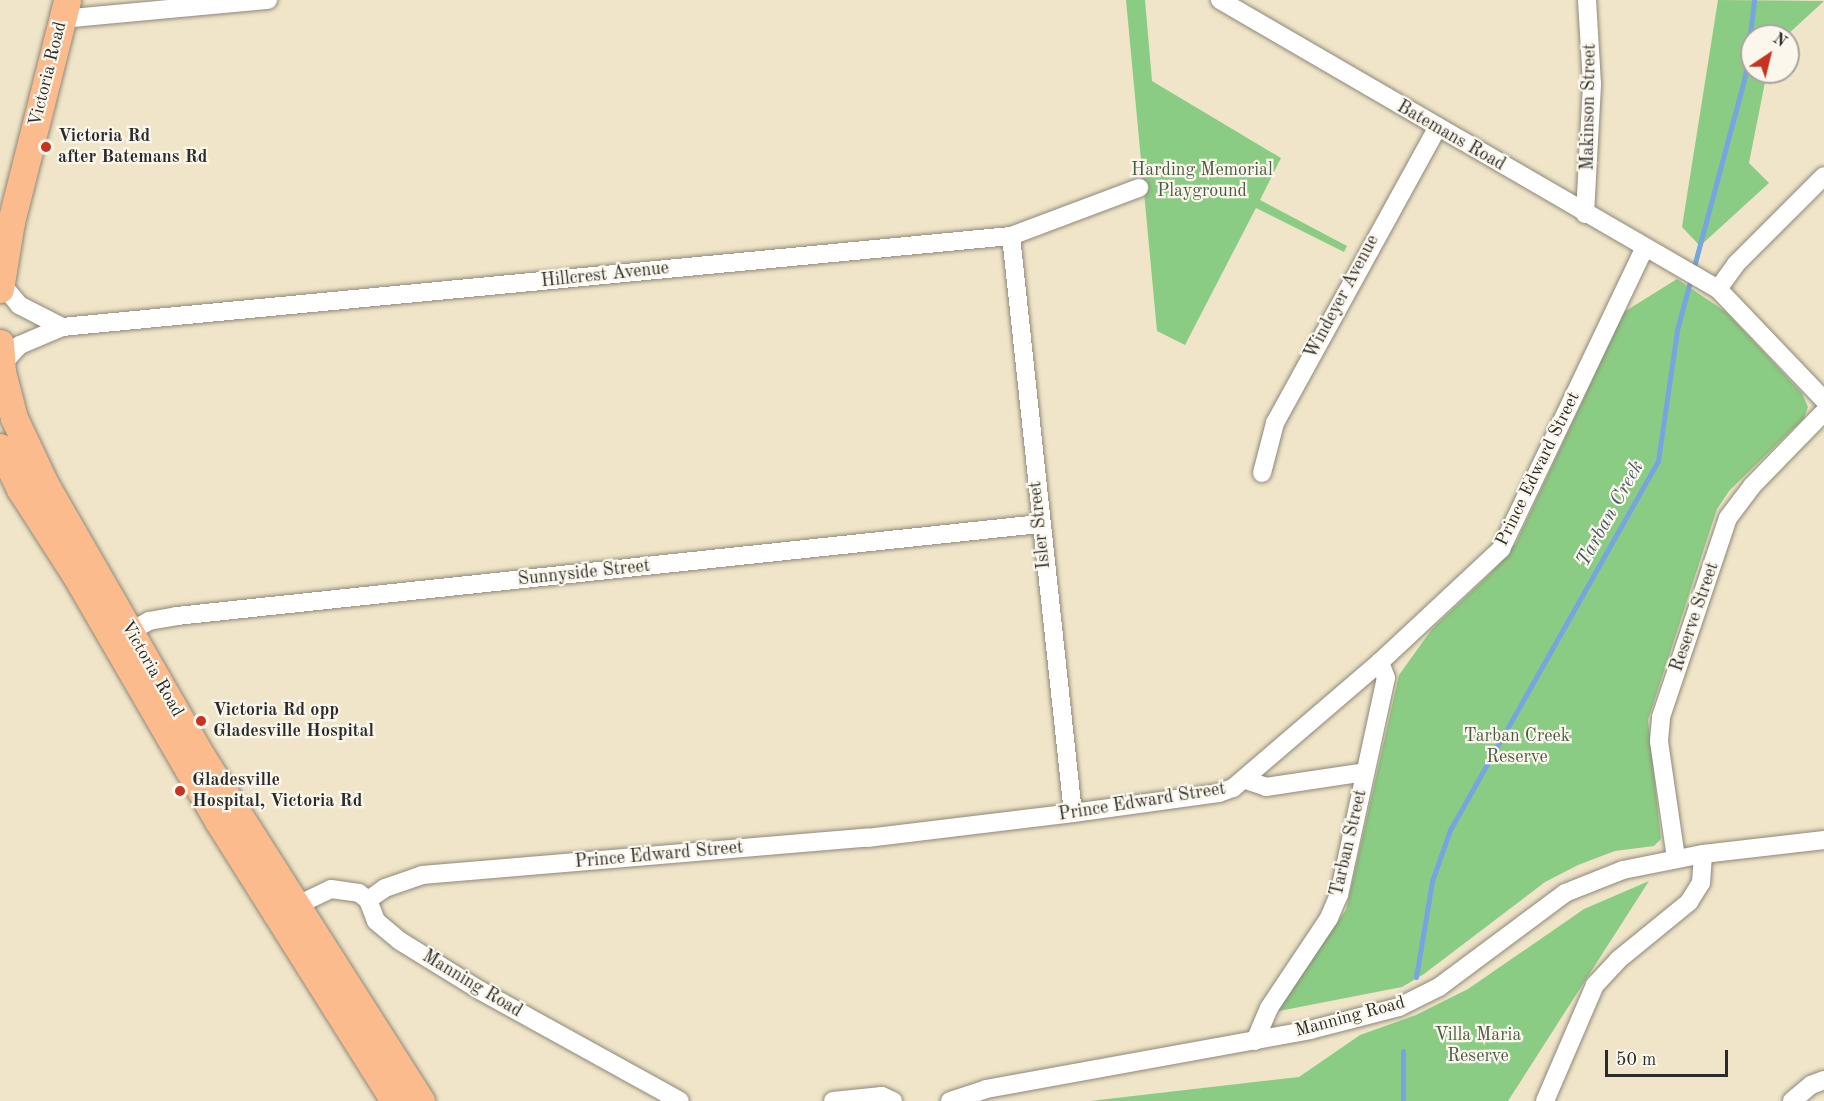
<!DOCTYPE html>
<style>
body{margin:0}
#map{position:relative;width:1824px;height:1101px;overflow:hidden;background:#f0e5c8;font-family:"Old Standard TT",serif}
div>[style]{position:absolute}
.green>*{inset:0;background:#8bcc84}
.stream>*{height:5px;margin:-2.5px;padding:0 2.5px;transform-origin:2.5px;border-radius:2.5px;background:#76a5e0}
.roads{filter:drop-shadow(0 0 2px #8e887a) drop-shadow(0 0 2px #8e887a)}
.minor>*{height:18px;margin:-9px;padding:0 9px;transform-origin:9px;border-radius:9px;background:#fff}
.highway>*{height:27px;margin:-13.5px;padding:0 13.5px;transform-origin:13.5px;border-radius:13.5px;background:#fbbb8d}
.dots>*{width:16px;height:16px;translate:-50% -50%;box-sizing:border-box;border:3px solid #fbf7ec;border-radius:50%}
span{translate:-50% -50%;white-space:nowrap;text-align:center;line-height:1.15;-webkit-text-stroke:4.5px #fbf7ec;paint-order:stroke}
.street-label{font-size:18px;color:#2b2b2b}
.poi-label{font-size:18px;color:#2b2b2b;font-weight:700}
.left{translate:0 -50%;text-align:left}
.park-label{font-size:18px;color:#485b46}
.water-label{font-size:20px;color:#45566a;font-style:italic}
.north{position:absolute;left:1740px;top:24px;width:60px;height:60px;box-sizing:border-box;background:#fbf7ec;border:2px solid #a8a59f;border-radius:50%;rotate:35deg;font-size:16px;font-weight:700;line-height:24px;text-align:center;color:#2b2b2b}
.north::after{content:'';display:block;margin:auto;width:21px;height:27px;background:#c8321e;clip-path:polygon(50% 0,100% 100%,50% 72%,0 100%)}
.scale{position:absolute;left:1605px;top:1050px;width:123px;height:27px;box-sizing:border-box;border:3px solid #2b2b2b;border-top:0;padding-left:8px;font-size:18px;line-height:21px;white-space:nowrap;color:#2b2b2b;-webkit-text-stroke:4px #fbf7ec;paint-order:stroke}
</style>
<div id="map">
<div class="green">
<div style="clip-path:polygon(1126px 0,1145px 0,1152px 81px,1281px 158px,1260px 200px,1347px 246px,1344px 252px,1256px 208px,1185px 345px,1157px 331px)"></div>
<div style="clip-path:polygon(1718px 0,1824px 1px,1786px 36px,1752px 36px,1752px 72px,1767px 72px,1749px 163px,1769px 183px,1700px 246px,1682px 227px)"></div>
<div style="clip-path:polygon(1677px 279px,1726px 312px,1802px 393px,1808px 407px,1804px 418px,1729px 491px,1717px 509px,1648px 720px,1661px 839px,1654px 846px,1615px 851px,1578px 865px,1545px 882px,1424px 974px,1402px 987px,1274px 1012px,1346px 910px,1399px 675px,1432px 629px,1490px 574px,1516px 543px,1624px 312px)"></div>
<div style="clip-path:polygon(1649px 881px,1508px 1101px,1090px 1101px,1299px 1077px,1360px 1035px,1416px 1015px,1468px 989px,1584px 909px)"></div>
</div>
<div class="stream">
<div style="left:1416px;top:977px;width:97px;rotate:-80.5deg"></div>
<div style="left:1432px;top:881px;width:54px;rotate:-70.6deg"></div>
<div style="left:1450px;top:830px;width:424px;rotate:-60.6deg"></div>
<div style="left:1658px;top:461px;width:132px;rotate:-81.7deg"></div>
<div style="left:1677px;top:330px;width:263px;rotate:-75deg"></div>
<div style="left:1745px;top:76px;width:77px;rotate:-83.2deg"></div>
<div style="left:1403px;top:1101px;width:50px;rotate:-90deg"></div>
</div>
<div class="roads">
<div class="minor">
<div style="left:1220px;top:0;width:576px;rotate:30.13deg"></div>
<div style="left:1718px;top:289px;width:153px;rotate:46.3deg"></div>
<div style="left:62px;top:19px;width:207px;rotate:-5.3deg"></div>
<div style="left:1585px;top:214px;width:130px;rotate:-86.9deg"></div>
<div style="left:1592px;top:84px;width:84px;rotate:-93.4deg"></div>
<div style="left:1011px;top:236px;width:580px;rotate:83.87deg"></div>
<div style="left:0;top:282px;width:30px;rotate:50deg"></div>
<div style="left:19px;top:305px;width:48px;rotate:27.1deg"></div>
<div style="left:1718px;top:289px;width:31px;rotate:-54deg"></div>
<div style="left:1736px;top:264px;width:124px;rotate:-45deg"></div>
<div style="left:2px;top:364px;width:26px;rotate:-47deg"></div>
<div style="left:20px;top:345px;width:46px;rotate:-23.2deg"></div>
<div style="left:62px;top:327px;width:953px;rotate:-5.48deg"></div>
<div style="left:1011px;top:236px;width:137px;rotate:-20.6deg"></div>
<div style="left:1262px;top:473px;width:52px;rotate:-75.4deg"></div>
<div style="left:1275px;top:423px;width:337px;rotate:-61.2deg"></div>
<div style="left:131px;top:631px;width:21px;rotate:-29deg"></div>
<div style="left:149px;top:621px;width:28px;rotate:-10deg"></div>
<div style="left:177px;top:616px;width:867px;rotate:-6.09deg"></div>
<div style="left:1246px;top:780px;width:21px;rotate:19deg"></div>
<div style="left:1266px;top:787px;width:100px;rotate:-8.6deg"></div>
<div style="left:1676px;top:858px;width:118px;rotate:-98.3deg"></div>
<div style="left:1659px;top:741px;width:24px;rotate:-85deg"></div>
<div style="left:1661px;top:717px;width:210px;rotate:-71.4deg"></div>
<div style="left:1728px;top:518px;width:40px;rotate:-53deg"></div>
<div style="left:1752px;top:486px;width:103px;rotate:-45.8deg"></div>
<div style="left:368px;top:900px;width:21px;rotate:-35deg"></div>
<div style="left:385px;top:888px;width:39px;rotate:-19deg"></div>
<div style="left:422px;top:875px;width:447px;rotate:-4.8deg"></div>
<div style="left:867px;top:838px;width:208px;rotate:-6.9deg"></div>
<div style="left:1073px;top:813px;width:147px;rotate:-7.8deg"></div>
<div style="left:1219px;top:793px;width:15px;rotate:-20deg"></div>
<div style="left:1233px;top:788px;width:194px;rotate:-40.6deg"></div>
<div style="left:1380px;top:662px;width:166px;rotate:-43deg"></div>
<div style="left:1501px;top:549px;width:332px;rotate:-64.5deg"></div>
<div style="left:287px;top:910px;width:49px;rotate:-25.5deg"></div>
<div style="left:331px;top:889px;width:28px;rotate:8deg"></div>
<div style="left:359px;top:893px;width:11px;rotate:38deg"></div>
<div style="left:368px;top:900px;width:22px;rotate:69deg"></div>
<div style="left:376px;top:921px;width:31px;rotate:40deg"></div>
<div style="left:400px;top:941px;width:95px;rotate:31.7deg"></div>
<div style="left:481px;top:991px;width:227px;rotate:28.9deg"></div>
<div style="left:1255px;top:1041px;width:36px;rotate:-67deg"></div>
<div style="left:1269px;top:1008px;width:108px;rotate:-56.3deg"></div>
<div style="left:1329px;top:918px;width:25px;rotate:-67deg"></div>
<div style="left:1339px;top:895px;width:222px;rotate:-77.8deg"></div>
<div style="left:1386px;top:678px;width:17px;rotate:-111deg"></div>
<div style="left:833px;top:1101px;width:49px;rotate:-5.8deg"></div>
<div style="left:882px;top:1096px;width:12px;rotate:24deg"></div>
<div style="left:950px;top:1101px;width:38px;rotate:-18deg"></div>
<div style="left:986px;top:1089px;width:329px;rotate:-10.3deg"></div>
<div style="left:1310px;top:1030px;width:92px;rotate:-14.5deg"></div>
<div style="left:1399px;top:1007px;width:45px;rotate:-26.6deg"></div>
<div style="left:1439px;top:987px;width:157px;rotate:-36.7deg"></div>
<div style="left:1565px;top:893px;width:62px;rotate:-21.6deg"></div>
<div style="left:1623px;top:870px;width:82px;rotate:-11.3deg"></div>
<div style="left:1703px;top:854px;width:122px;rotate:-6.6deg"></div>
<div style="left:1545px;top:1101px;width:126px;rotate:-66.7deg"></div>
<div style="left:1595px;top:985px;width:34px;rotate:-47deg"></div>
<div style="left:1618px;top:960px;width:92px;rotate:-39.2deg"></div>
<div style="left:1689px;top:902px;width:22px;rotate:-58deg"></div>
<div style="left:1701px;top:883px;width:29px;rotate:-86deg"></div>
<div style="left:1792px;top:1101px;width:25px;rotate:-40deg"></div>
<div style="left:1811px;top:1085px;width:14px;rotate:-21deg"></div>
</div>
<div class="highway">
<div style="left:0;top:289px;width:68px;rotate:-80.7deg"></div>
<div style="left:11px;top:222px;width:229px;rotate:-75.8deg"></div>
<div style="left:0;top:343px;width:29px;rotate:86deg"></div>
<div style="left:2px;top:372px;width:48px;rotate:75.4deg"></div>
<div style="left:14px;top:418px;width:73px;rotate:64.8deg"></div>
<div style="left:45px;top:484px;width:315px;rotate:60.1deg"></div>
<div style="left:202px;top:757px;width:408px;rotate:57.5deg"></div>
<div style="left:0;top:447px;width:47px;rotate:64.5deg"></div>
<div style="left:20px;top:489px;width:103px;rotate:57.2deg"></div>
<div style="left:76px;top:576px;width:283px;rotate:59.9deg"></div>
<div style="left:218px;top:821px;width:331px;rotate:57.8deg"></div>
</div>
</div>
<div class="dots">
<div style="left:46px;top:147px;background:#c8321e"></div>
<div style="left:201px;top:721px;background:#c8321e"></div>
<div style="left:180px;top:791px;background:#c8321e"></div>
</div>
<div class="street-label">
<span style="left:48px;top:74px;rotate:-76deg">Victoria Road</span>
<span style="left:1589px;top:107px;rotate:-89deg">Makinson Street</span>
<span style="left:1451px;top:136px;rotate:30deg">Batemans Road</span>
<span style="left:605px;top:275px;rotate:-6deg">Hillcrest Avenue</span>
<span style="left:1342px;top:297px;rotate:-62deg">Windeyer Avenue</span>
<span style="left:1538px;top:469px;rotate:-64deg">Prince Edward Street</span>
<span style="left:1040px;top:525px;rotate:-96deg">Isler Street</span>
<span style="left:584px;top:573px;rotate:-6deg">Sunnyside Street</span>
<span style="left:1695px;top:617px;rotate:-71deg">Reserve Street</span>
<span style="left:152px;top:669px;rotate:60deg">Victoria Road</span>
<span style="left:1142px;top:802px;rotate:-9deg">Prince Edward Street</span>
<span style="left:1349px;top:843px;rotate:-77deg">Tarban Street</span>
<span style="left:659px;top:855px;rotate:-5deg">Prince Edward Street</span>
<span style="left:472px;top:984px;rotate:31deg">Manning Road</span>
<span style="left:1350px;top:1017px;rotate:-15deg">Manning Road</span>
</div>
<div class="poi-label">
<span class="left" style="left:58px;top:147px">Victoria Rd<br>after Batemans Rd</span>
<span class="left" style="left:213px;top:721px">Victoria Rd opp<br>Gladesville Hospital</span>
<span class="left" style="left:192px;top:791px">Gladesville<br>Hospital, Victoria Rd</span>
</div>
<div class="park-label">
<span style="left:1202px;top:181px">Harding Memorial<br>Playground</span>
<span style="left:1517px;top:747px">Tarban Creek<br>Reserve</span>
<span style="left:1478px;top:1046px">Villa Maria<br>Reserve</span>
</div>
<div class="water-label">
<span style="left:1611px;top:514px;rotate:-61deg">Tarban Creek</span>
</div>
<div class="north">N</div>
<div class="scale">50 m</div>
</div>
